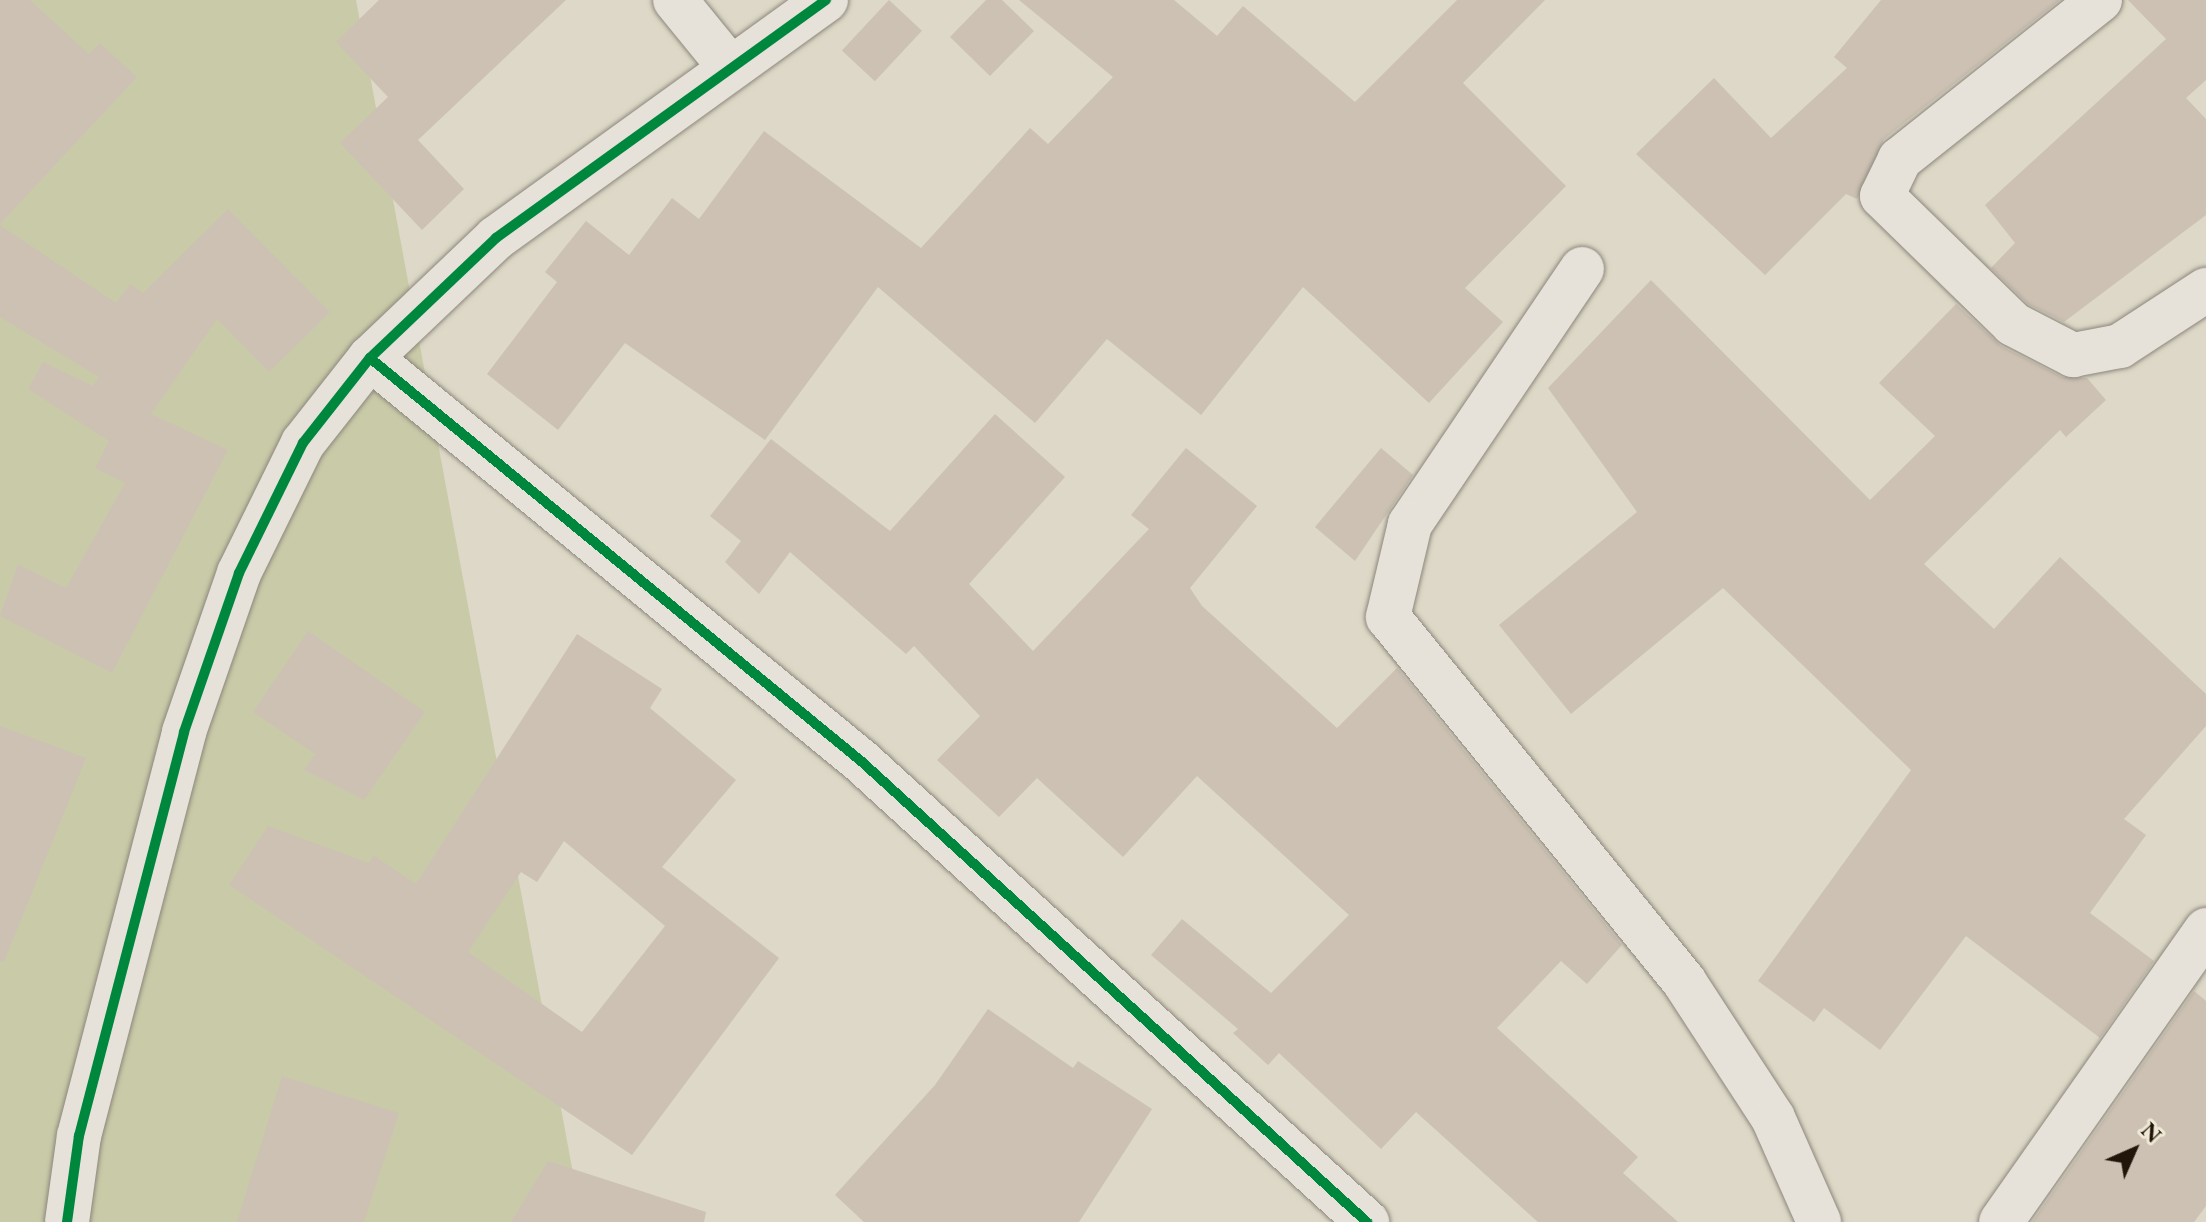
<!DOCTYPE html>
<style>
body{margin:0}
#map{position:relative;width:2206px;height:1222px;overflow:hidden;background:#ddd8c7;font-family:"EB Garamond",serif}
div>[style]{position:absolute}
.green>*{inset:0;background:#c9caa8}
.building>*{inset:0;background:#ccc1b3;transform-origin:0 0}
.roads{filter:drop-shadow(0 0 2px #8c877c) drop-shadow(0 0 2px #8c877c)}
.street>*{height:44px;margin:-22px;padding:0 22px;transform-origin:22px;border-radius:22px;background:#e6e2da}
.cycleway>*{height:10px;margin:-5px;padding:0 5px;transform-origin:5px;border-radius:5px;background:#00873e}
span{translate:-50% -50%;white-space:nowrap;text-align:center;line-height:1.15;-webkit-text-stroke:6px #efe8d5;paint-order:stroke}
.north{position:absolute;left:2094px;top:1110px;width:80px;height:80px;-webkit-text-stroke:6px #efe8d5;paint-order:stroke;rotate:45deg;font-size:22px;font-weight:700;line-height:32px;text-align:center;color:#211509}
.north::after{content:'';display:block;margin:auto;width:28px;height:36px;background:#211509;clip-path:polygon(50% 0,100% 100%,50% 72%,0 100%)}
</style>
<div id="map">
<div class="green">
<div style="clip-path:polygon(0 0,356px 0,582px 1222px,0 1222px)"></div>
</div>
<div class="building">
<div style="clip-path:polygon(0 0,30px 0,89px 54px,100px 43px,137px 77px,0 224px)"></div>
<div style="clip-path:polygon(379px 0,566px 0,418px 140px,464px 189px,422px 230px,340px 143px,388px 97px,336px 42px)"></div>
<div style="left:889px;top:0;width:45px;height:69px;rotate:43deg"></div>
<div style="clip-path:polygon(986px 0,1002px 0,1034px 31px,990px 76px,950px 37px)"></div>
<div style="clip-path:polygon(1019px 0,1174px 0,1217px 36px,1243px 6px,1355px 102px,1457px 0,1545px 0,1463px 83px,1566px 186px,1465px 288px,1503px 322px,1429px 403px,1303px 287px,1201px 415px,1107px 339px,1035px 423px,878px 287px,765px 440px,625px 343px,558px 430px,487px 374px,557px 282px,545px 272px,586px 221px,629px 255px,672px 198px,699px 219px,764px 131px,921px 248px,1030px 128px,1048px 144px,1113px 77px)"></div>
<div style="clip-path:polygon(1881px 0,2060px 0,1884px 139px,1857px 199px,1846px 194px,1765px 275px,1636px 154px,1714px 78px,1771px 138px,1847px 68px,1834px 57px)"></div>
<div style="clip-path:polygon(2128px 0,2206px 0,2206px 80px,2186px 98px,2206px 119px,2206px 215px,2064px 322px,2028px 304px,1991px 268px,2015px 243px,1985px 205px,2166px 39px)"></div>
<div style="clip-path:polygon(228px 209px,330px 312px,269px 372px,217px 319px,151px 414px,228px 450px,112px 673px,0 616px,18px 564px,66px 588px,125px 483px,95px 468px,109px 441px,28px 389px,43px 362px,93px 386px,99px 377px,0 317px,0 225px,116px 303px,130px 284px,143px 293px)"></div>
<div style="clip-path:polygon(1651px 280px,1870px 500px,1935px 436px,1879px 383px,1956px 304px,2001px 346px,2062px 377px,2087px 378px,2106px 400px,2066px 437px,2060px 430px,1924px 564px,1994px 629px,2060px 557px,2206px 694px,2206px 726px,2124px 819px,2146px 835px,2090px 913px,2154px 961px,2100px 1038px,1966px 936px,1880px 1050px,1824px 1008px,1814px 1022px,1758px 981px,1911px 770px,1723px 588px,1571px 714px,1499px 625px,1637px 512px,1548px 388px)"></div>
<div style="clip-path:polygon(995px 414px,1065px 477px,969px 584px,1033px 651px,1149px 529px,1131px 515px,1186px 448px,1257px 506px,1190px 588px,1202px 606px,1337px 728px,1397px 668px,1622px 945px,1587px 984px,1561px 961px,1497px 1028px,1638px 1157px,1623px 1173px,1678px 1222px,1538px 1222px,1416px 1112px,1381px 1149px,1279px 1053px,1268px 1065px,1233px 1033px,1238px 1029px,1151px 955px,1182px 919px,1271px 993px,1349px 915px,1197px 776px,1123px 857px,1037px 778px,999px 817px,937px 760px,980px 716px,914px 646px,906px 654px,790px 552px,759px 594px,725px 562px,741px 541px,710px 516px,771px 439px,890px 531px)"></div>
<div style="clip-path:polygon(1381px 448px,1413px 475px,1355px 561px,1315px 527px)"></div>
<div style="clip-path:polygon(308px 631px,425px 712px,364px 800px,304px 770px,315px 754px,253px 712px)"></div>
<div style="clip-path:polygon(evenodd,577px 634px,662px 689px,650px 708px,736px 780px,662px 867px,779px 958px,632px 1155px,229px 885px,268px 826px,369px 863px,373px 855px,416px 884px,577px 634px,564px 841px,665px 926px,582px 1032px,468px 952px,521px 872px,537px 882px,564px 841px)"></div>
<div style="clip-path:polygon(0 726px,86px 758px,4px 962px,0 961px)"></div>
<div style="clip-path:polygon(2194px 991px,2206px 1001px,2206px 1206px,2194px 1222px,2032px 1222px)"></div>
<div style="clip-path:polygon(988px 1009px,1073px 1068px,1078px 1061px,1152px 1109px,1079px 1222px,864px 1222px,835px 1195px,935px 1085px)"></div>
<div style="clip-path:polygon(282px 1076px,399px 1113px,364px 1222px,237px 1222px)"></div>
<div style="clip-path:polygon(548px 1161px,706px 1212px,704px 1222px,511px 1222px)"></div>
</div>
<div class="roads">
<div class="street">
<div style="left:675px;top:0;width:84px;rotate:50.8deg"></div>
<div style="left:2100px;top:0;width:256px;rotate:141.5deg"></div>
<div style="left:1900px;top:159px;width:41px;rotate:115.9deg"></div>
<div style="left:1882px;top:196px;width:183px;rotate:44.3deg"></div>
<div style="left:2013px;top:324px;width:68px;rotate:27.3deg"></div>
<div style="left:2073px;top:355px;width:48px;rotate:-10.8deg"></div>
<div style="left:2120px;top:346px;width:103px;rotate:-33.1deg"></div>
<div style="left:1582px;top:269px;width:308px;rotate:124deg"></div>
<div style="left:1410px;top:524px;width:96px;rotate:103.3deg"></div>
<div style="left:1388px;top:617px;width:471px;rotate:50.9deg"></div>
<div style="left:1685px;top:983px;width:161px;rotate:56.9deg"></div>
<div style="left:1773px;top:1118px;width:114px;rotate:66.1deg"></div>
<div style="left:370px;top:358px;width:635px;rotate:39.38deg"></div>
<div style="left:861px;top:761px;width:685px;rotate:42.34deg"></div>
<div style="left:67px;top:1222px;width:87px;rotate:-82.1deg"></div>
<div style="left:79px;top:1136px;width:417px;rotate:-75.4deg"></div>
<div style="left:184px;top:732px;width:168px;rotate:-70.9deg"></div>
<div style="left:239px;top:573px;width:145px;rotate:-63.8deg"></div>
<div style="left:303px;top:443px;width:108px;rotate:-51.8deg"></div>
<div style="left:370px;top:358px;width:174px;rotate:-43.6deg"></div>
<div style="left:496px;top:238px;width:407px;rotate:-35.8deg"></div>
<div style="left:2001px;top:1222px;width:357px;rotate:-54.9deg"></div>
</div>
</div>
<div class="cycleway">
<div style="left:370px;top:358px;width:635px;rotate:39.38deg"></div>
<div style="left:861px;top:761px;width:685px;rotate:42.34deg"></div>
<div style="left:67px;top:1222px;width:87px;rotate:-82.1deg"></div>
<div style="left:79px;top:1136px;width:417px;rotate:-75.4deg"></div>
<div style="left:184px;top:732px;width:168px;rotate:-70.9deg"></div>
<div style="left:239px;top:573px;width:145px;rotate:-63.8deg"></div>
<div style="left:303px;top:443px;width:108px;rotate:-51.8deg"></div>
<div style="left:370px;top:358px;width:174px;rotate:-43.6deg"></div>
<div style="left:496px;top:238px;width:407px;rotate:-35.8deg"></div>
</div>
<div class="north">N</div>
</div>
